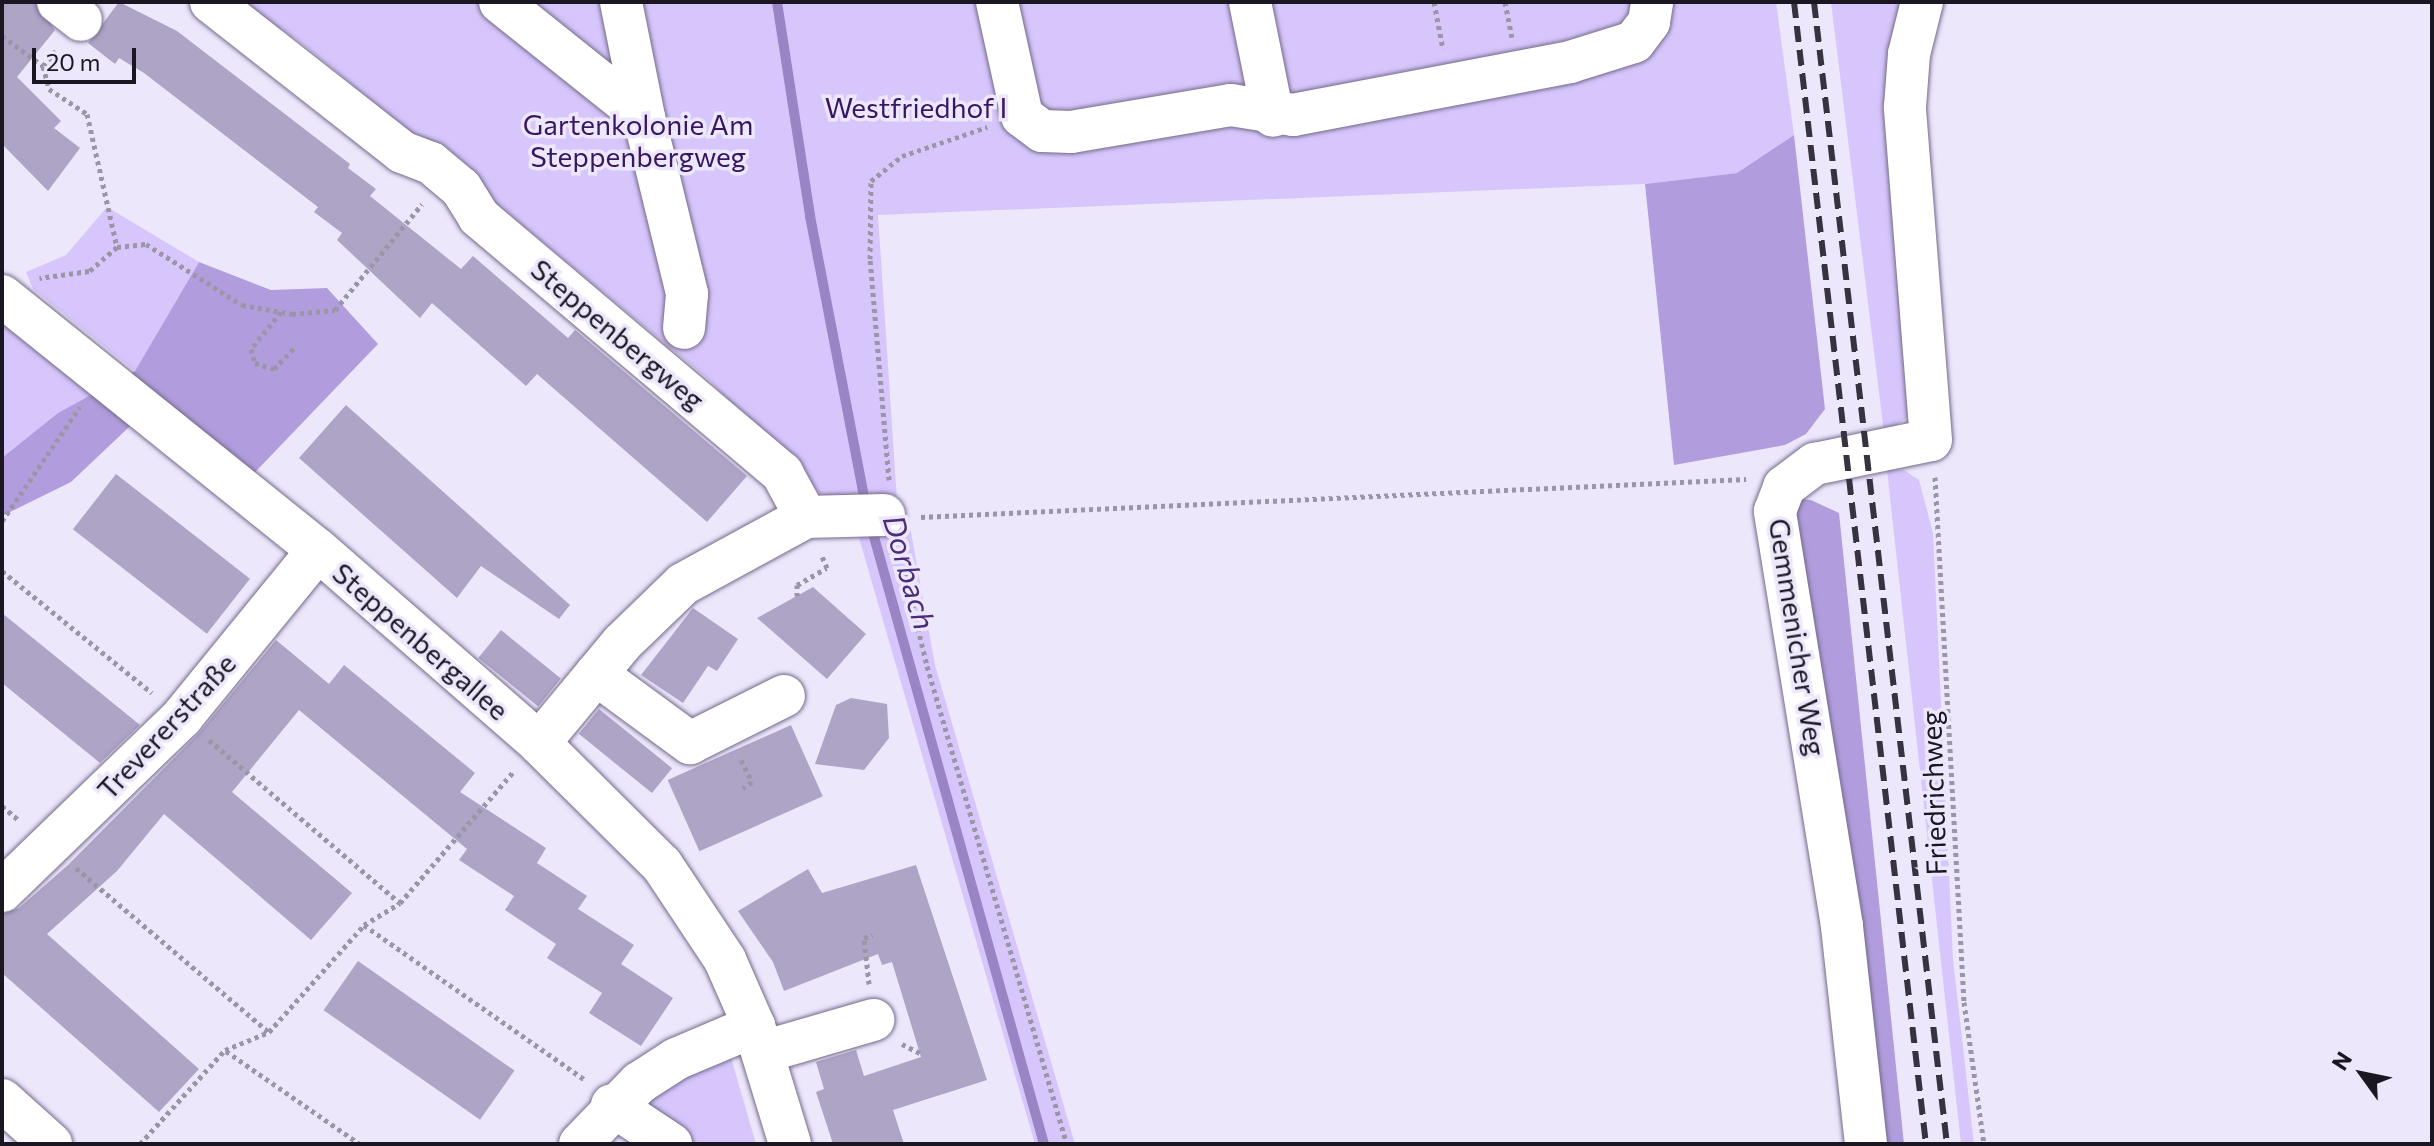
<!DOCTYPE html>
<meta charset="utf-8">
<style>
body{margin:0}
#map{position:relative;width:2434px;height:1146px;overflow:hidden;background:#ede7fc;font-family:Commissioner,sans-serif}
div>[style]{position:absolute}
.green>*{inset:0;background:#d7c6fc}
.forest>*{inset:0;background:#b19ddd}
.stream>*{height:10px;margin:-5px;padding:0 5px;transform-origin:5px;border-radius:5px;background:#9a85c4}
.building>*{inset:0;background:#aea4c6;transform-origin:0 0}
.path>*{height:5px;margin-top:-2.5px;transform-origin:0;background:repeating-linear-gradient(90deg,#9b96a7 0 4px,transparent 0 8px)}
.roads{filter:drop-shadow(0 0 2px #746a8a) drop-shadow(0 0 2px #746a8a)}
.minor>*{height:42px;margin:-21px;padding:0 21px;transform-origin:21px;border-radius:21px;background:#fff}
.rail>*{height:6px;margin-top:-3px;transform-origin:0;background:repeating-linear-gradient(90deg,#36323f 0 16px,transparent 0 24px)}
span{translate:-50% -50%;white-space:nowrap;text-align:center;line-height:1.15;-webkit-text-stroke:7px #ede7fc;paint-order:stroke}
.park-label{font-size:28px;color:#381762}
.street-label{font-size:28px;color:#1a1622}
.water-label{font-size:30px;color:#4b2c77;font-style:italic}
.frame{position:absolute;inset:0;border:4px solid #1a1622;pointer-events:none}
.north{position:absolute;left:2322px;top:1034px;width:80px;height:80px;-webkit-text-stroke:6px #ede7fc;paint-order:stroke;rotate:303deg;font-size:22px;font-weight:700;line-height:32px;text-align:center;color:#1a1622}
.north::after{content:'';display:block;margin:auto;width:28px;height:36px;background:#1a1622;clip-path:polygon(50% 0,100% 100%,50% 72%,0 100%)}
.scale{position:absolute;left:32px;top:48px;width:104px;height:36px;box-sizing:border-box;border:4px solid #1a1622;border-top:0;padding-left:10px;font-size:24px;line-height:28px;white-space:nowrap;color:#1a1622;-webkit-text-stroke:6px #ede7fc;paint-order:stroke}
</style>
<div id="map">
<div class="green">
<div style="clip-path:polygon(242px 2px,1776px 2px,1794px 135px,1737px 173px,1645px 184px,878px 215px,897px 500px,910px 527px,935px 665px,1075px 1144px,1035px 1144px,857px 531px,707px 378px,303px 44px)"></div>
<div style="clip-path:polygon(1831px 2px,1909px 2px,1914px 413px,1884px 433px)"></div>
<div style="clip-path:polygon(107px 207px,199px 262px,135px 371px,33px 289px,26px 272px,66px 255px)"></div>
<div style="clip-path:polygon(2px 296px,114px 383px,2px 476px)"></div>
<div style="clip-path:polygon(1887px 470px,1904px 470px,1919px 480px,1933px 533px,1953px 959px,1974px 1144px,1961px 1144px)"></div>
<div style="clip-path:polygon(730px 1054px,756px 1144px,685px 1144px,643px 1099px)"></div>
</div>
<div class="forest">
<div style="clip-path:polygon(1794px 135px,1825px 409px,1806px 434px,1785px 445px,1674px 465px,1645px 184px,1737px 173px)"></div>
<div style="clip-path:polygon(199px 262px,271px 290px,327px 288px,378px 344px,239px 489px,146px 411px,71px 482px,2px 516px,2px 458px,58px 413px,135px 371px)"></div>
<div style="clip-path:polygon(1760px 495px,1811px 500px,1839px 513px,1904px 1144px,1849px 1144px,1831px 954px)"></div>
</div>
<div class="stream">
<div style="left:777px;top:2px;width:217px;rotate:81.2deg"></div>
<div style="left:810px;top:216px;width:295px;rotate:79.1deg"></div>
<div style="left:871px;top:526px;width:642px;rotate:74.36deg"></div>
</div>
<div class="building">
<div style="clip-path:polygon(2px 2px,35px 2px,55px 30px,17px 77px,61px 121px,54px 128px,80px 148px,48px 191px,2px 144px)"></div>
<div style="clip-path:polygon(119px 2px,177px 31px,350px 164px,348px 168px,376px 189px,370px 196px,461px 269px,473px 256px,568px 338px,575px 330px,747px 476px,707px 522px,537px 374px,526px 386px,432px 303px,420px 318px,337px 240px,342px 233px,314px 212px,318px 207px,144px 73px,119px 58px,115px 64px,88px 43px)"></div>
<div style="clip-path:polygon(346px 405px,570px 605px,559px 619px,481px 566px,457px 598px,299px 458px)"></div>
<div style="left:116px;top:474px;width:170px;height:70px;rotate:38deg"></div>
<div style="clip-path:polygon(813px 587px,866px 634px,827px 679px,757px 618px)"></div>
<div style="clip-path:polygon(693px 608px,738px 639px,717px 671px,708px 666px,683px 703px,641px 675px)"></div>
<div style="clip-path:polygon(2px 613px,140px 725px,100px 763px,2px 683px)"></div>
<div style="left:501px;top:630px;width:77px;height:36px;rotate:39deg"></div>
<div style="clip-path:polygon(276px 640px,329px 684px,344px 665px,475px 773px,460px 792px,546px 848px,537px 863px,587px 896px,578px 909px,634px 945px,621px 964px,673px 998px,641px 1046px,589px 1013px,602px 993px,547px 958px,556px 944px,505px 910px,514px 896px,459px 860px,467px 849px,299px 710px,232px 792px,352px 893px,311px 940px,164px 814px,117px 871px,47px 934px,199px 1069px,159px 1112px,2px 973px,2px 914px,19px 908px,68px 865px,200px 732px)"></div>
<div style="clip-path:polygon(851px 698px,887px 704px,889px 738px,864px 770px,815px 764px,836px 705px)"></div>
<div style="left:599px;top:709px;width:94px;height:32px;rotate:39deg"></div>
<div style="left:791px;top:725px;width:78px;height:135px;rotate:66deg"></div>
<div style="clip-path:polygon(916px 865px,987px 1080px,893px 1110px,904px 1144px,833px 1144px,816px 1092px,824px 1089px,816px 1062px,856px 1050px,864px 1076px,921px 1057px,892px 962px,882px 965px,878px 954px,784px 991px,773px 962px,738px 911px,808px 869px,822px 893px)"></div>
<div style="left:358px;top:961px;width:191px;height:60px;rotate:35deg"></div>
</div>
<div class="path">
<div style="left:1434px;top:2px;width:48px;rotate:79.2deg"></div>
<div style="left:1505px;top:2px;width:36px;rotate:79deg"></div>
<div style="left:2px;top:36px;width:51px;rotate:36.2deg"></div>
<div style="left:43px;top:66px;width:24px;rotate:75deg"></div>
<div style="left:49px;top:89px;width:45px;rotate:33.3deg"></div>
<div style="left:87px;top:114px;width:136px;rotate:77.3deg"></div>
<div style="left:117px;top:247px;width:37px;rotate:139deg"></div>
<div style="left:89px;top:271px;width:50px;rotate:172deg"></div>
<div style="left:43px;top:66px;width:23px;rotate:-50deg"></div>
<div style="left:117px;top:247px;width:29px;rotate:-6deg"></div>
<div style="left:146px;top:244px;width:114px;rotate:32.4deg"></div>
<div style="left:242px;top:305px;width:51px;rotate:10.2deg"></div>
<div style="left:292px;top:314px;width:43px;rotate:-5.3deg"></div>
<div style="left:335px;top:310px;width:137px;rotate:-50.6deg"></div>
<div style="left:281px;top:312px;width:48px;rotate:129deg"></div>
<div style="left:251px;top:349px;width:15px;rotate:74deg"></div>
<div style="left:255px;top:363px;width:20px;rotate:18deg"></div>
<div style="left:274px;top:369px;width:32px;rotate:-46deg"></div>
<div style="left:1935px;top:477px;width:526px;rotate:86.84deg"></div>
<div style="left:1964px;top:1002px;width:143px;rotate:82deg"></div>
<div style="left:889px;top:480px;width:222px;rotate:-94.9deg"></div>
<div style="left:870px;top:259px;width:78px;rotate:-89.3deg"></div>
<div style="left:871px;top:181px;width:40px;rotate:-39deg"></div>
<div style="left:902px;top:156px;width:90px;rotate:-18.8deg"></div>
<div style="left:921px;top:517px;width:826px;rotate:-2.64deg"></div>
<div style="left:2px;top:521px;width:138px;rotate:-55.6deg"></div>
<div style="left:899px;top:550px;width:119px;rotate:76.4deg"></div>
<div style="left:927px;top:666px;width:498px;rotate:73.7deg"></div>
<div style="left:2px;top:571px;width:193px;rotate:39.1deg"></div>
<div style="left:797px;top:596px;width:11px;rotate:-90deg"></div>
<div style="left:797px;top:585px;width:34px;rotate:-30deg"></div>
<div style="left:827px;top:568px;width:13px;rotate:-113deg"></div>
<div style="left:209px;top:740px;width:251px;rotate:40.5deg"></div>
<div style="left:741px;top:760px;width:25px;rotate:63deg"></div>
<div style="left:752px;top:782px;width:11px;rotate:146deg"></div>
<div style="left:2px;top:806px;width:23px;rotate:40deg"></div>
<div style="left:76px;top:868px;width:253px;rotate:40.4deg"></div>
<div style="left:364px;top:925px;width:270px;rotate:35deg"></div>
<div style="left:869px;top:984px;width:46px;rotate:-96.2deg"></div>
<div style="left:864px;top:938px;width:9px;rotate:-18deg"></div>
<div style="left:902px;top:1044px;width:20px;rotate:27deg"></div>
<div style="left:226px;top:1051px;width:163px;rotate:34.8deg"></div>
<div style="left:140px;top:1144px;width:127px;rotate:-47.9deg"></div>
<div style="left:225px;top:1050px;width:48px;rotate:-22.2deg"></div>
<div style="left:269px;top:1032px;width:143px;rotate:-48.4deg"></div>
<div style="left:364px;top:925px;width:42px;rotate:-31.4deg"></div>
<div style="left:400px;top:903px;width:174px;rotate:-49.2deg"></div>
</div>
<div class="roads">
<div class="minor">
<div style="left:58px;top:2px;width:29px;rotate:38deg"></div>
<div style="left:211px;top:2px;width:243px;rotate:38.1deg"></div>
<div style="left:402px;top:152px;width:31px;rotate:21deg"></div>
<div style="left:431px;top:163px;width:39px;rotate:40deg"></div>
<div style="left:461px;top:188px;width:34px;rotate:58deg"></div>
<div style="left:479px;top:217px;width:397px;rotate:40.2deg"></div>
<div style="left:782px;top:473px;width:50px;rotate:61.4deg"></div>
<div style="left:500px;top:2px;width:184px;rotate:38.6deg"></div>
<div style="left:644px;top:117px;width:182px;rotate:76.3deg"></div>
<div style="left:687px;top:294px;width:34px;rotate:95deg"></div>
<div style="left:621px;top:2px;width:117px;rotate:78.7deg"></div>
<div style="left:997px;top:2px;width:117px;rotate:77.6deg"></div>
<div style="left:1022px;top:116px;width:25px;rotate:37deg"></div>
<div style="left:1042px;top:131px;width:29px;rotate:2deg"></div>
<div style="left:1071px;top:132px;width:162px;rotate:-9.6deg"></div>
<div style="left:1231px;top:105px;width:63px;rotate:9.2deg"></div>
<div style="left:1293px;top:115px;width:282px;rotate:-10.8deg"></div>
<div style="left:1570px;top:62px;width:67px;rotate:-17.4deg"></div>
<div style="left:1634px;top:42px;width:25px;rotate:-53deg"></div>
<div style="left:1649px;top:22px;width:20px;rotate:-81deg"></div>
<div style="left:1250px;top:2px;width:116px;rotate:78.6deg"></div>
<div style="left:2px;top:296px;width:405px;rotate:38.8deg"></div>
<div style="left:318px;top:550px;width:293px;rotate:41.1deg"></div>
<div style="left:539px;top:743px;width:173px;rotate:44.8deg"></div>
<div style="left:662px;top:865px;width:114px;rotate:56.4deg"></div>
<div style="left:725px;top:960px;width:72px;rotate:66.3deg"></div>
<div style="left:754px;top:1026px;width:123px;rotate:73deg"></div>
<div style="left:596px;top:674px;width:117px;rotate:36.3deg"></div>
<div style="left:690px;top:743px;width:105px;rotate:-26.6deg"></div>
<div style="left:539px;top:743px;width:130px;rotate:-50.3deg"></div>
<div style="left:622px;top:643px;width:85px;rotate:-44deg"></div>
<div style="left:683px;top:584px;width:140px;rotate:-28.6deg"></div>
<div style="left:806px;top:517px;width:78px;rotate:-1.5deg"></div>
<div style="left:2px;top:891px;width:250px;rotate:-44deg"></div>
<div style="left:182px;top:717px;width:215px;rotate:-50.8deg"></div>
<div style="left:763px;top:1052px;width:115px;rotate:-16.2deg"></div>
<div style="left:2px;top:1100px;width:66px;rotate:41.9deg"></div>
<div style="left:612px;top:1105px;width:71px;rotate:33.5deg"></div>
<div style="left:580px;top:1144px;width:85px;rotate:-46deg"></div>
<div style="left:639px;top:1083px;width:44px;rotate:-33deg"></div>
<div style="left:676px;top:1059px;width:85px;rotate:-22.9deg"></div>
<div style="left:1866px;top:1144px;width:219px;rotate:-96.3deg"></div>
<div style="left:1842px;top:926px;width:420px;rotate:-99.2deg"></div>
<div style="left:1775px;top:511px;width:26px;rotate:-69deg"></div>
<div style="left:1784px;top:487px;width:39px;rotate:-37deg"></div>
<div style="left:1815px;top:464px;width:118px;rotate:-11.7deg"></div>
<div style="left:1931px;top:440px;width:334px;rotate:-94.5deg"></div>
<div style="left:1905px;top:107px;width:53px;rotate:-85.7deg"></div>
<div style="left:1909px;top:54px;width:54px;rotate:-76deg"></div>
</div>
</div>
<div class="rail">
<div style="left:1794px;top:2px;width:1150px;rotate:83.41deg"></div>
<div style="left:1814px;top:2px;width:1150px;rotate:83.36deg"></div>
</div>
<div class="park-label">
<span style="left:916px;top:107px">Westfriedhof I</span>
<span style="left:638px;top:140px">Gartenkolonie Am<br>Steppenbergweg</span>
</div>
<div class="street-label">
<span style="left:618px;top:334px;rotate:40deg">Steppenbergweg</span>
<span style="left:1798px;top:637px;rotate:81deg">Gemmenicher Weg</span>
<span style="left:421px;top:641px;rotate:41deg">Steppenbergallee</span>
<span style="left:166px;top:726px;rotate:-47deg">Trevererstraße</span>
<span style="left:1933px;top:793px;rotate:-92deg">Friedrichweg</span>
</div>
<div class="water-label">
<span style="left:910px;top:572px;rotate:74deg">Dorbach</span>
</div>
<div class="frame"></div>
<div class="north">N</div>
<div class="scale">20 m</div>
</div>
